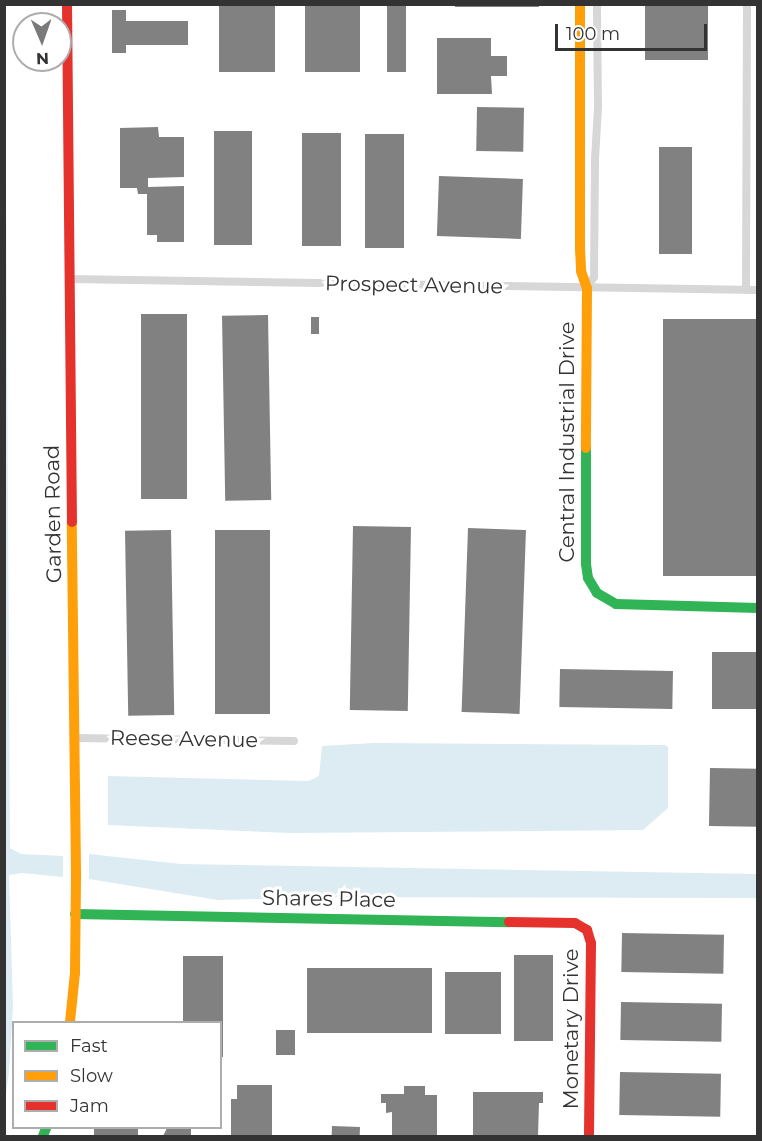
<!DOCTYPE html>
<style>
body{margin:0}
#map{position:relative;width:762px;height:1141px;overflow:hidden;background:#fff;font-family:Montserrat,sans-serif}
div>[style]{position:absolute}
.water>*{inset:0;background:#ddebf3}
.building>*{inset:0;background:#818181;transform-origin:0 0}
.street>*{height:8px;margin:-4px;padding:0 4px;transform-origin:4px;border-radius:4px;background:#d7d7d7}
.fast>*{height:10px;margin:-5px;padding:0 5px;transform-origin:5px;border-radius:5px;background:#30b455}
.slow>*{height:10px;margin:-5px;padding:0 5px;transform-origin:5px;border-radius:5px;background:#ff9f0a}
.jam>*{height:10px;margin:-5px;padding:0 5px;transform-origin:5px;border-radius:5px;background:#e5322d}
span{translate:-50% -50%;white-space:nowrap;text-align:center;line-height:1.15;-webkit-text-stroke:6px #fff;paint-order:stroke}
.street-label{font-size:21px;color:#333}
.frame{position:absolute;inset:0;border:6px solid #333;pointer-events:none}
.legend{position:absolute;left:12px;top:1021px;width:210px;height:108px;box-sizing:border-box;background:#fff;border:2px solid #adadad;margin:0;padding:8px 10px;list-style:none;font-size:18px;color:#333}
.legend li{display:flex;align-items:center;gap:12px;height:30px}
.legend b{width:30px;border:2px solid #adadad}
.north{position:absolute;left:12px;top:12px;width:60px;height:60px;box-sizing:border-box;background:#fff;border:2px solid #adadad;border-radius:50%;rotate:178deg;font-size:16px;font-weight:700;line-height:24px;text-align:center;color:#333}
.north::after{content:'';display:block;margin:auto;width:21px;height:27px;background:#7a7a7a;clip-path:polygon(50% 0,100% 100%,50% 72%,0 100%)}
.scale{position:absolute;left:555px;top:24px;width:152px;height:27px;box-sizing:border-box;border:3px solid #333;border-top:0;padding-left:8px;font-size:18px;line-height:21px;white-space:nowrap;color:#333;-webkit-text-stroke:4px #fff;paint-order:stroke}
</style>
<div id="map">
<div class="water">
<div style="clip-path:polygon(5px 5px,10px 848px,21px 854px,63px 856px,63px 877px,22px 873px,9px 875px,13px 1007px,9px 1072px,5px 1101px)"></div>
<div style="clip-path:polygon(374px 743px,665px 745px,668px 747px,668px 808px,643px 830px,290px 833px,108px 825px,108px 776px,309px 781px,319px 776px,322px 746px)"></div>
<div style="clip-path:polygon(89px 854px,181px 864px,757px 874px,757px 898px,332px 897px,218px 900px,89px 879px)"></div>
</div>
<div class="building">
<div style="left:219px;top:4px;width:56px;height:68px"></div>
<div style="left:305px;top:4px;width:55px;height:68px"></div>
<div style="left:387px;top:4px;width:19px;height:68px"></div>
<div style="left:455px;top:4px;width:84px;height:3px"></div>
<div style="left:645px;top:4px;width:63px;height:56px"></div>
<div style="clip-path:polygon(112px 10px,126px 10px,126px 21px,188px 21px,188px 45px,126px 45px,126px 53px,112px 53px)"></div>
<div style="clip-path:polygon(437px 38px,491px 38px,491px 56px,507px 56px,507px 76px,491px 76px,492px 94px,437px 94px)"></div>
<div style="left:477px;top:107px;width:47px;height:44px;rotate:1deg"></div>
<div style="clip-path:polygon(158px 127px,159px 137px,184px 137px,184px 177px,148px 178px,148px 187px,184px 186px,184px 242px,157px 242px,157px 235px,147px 235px,147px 194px,138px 194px,137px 188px,120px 188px,120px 128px)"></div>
<div style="left:214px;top:131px;width:38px;height:114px"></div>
<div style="left:302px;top:133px;width:39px;height:113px"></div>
<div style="left:365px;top:134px;width:39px;height:114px"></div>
<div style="left:659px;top:147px;width:33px;height:107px"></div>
<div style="left:439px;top:176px;width:84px;height:60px;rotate:2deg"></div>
<div style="left:141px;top:314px;width:46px;height:185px"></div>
<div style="left:268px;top:315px;width:185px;height:46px;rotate:89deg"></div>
<div style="left:311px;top:317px;width:8px;height:17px"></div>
<div style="left:663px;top:319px;width:95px;height:257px"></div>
<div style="left:353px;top:526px;width:58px;height:184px;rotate:1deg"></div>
<div style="left:468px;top:528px;width:58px;height:184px;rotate:2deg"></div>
<div style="left:171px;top:530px;width:185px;height:46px;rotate:89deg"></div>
<div style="left:215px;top:530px;width:55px;height:184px"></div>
<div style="left:712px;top:652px;width:46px;height:57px"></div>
<div style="left:560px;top:669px;width:113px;height:38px;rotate:1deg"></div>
<div style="left:710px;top:768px;width:48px;height:58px;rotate:1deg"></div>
<div style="left:622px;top:933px;width:102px;height:39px;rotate:1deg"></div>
<div style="left:514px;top:955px;width:39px;height:86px"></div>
<div style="clip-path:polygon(183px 956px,223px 956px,223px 1057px,220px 1057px,220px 1022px,183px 1022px)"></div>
<div style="left:307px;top:968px;width:125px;height:65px"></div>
<div style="left:445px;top:972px;width:56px;height:62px"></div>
<div style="left:621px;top:1002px;width:101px;height:38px;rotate:1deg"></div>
<div style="left:276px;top:1030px;width:19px;height:25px"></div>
<div style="left:620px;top:1072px;width:101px;height:43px;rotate:1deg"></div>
<div style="clip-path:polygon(237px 1085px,272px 1085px,272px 1136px,231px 1136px,231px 1099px,237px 1099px)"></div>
<div style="clip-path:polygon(404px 1086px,425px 1086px,425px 1095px,437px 1095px,437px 1136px,392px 1136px,392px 1112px,386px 1113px,386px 1103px,381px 1103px,381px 1094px,404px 1094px)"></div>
<div style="clip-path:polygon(473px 1092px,543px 1092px,543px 1103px,539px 1103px,538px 1136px,473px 1136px)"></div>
<div style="left:332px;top:1126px;width:28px;height:10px;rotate:2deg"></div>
<div style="left:94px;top:1128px;width:44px;height:8px"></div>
<div style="clip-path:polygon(167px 1128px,191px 1128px,191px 1136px,163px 1136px)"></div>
</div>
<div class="street">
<div style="left:70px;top:279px;width:688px;rotate:0.92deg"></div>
<div style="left:587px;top:288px;width:13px;rotate:-58deg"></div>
<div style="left:594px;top:277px;width:118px;rotate:-89.5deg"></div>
<div style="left:595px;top:159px;width:52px;rotate:-86.7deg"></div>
<div style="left:598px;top:107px;width:103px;rotate:-90.6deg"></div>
<div style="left:746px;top:290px;width:286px;rotate:-89.8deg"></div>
<div style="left:75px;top:738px;width:219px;rotate:0.8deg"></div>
</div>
<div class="fast">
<div style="left:586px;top:448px;width:116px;rotate:90deg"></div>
<div style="left:586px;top:564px;width:14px;rotate:82deg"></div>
<div style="left:588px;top:578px;width:17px;rotate:59deg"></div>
<div style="left:597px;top:593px;width:22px;rotate:30deg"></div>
<div style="left:616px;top:604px;width:142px;rotate:1.6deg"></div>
<div style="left:75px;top:914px;width:434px;rotate:1.1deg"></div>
<div style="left:43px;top:1136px;width:9px;rotate:-69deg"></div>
</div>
<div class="slow">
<div style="left:580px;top:4px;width:245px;rotate:90deg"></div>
<div style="left:580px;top:249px;width:22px;rotate:87deg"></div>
<div style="left:581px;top:271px;width:18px;rotate:71deg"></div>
<div style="left:587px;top:288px;width:160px;rotate:90.4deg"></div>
<div style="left:70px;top:1022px;width:49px;rotate:-84.2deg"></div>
<div style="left:75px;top:973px;width:101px;rotate:-89.4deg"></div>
<div style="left:76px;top:872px;width:350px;rotate:-90.7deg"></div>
</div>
<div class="jam">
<div style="left:67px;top:4px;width:518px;rotate:89.45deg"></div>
<div style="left:509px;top:922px;width:66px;rotate:0.9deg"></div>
<div style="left:575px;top:923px;width:14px;rotate:30deg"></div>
<div style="left:587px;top:930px;width:14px;rotate:73deg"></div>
<div style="left:591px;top:943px;width:193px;rotate:90.6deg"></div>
</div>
<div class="street-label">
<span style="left:414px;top:285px;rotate:1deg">Prospect Avenue</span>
<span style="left:567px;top:442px;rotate:-90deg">Central Industrial Drive</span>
<span style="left:53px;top:514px;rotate:-91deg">Garden Road</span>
<span style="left:184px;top:739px;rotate:1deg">Reese Avenue</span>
<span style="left:329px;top:899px;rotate:1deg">Shares Place</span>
<span style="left:571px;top:1029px;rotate:-90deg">Monetary Drive</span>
</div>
<div class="frame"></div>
<ul class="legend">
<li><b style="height:8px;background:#30b455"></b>Fast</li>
<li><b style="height:8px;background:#ff9f0a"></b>Slow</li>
<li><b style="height:8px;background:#e5322d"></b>Jam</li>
</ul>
<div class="north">N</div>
<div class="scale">100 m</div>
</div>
